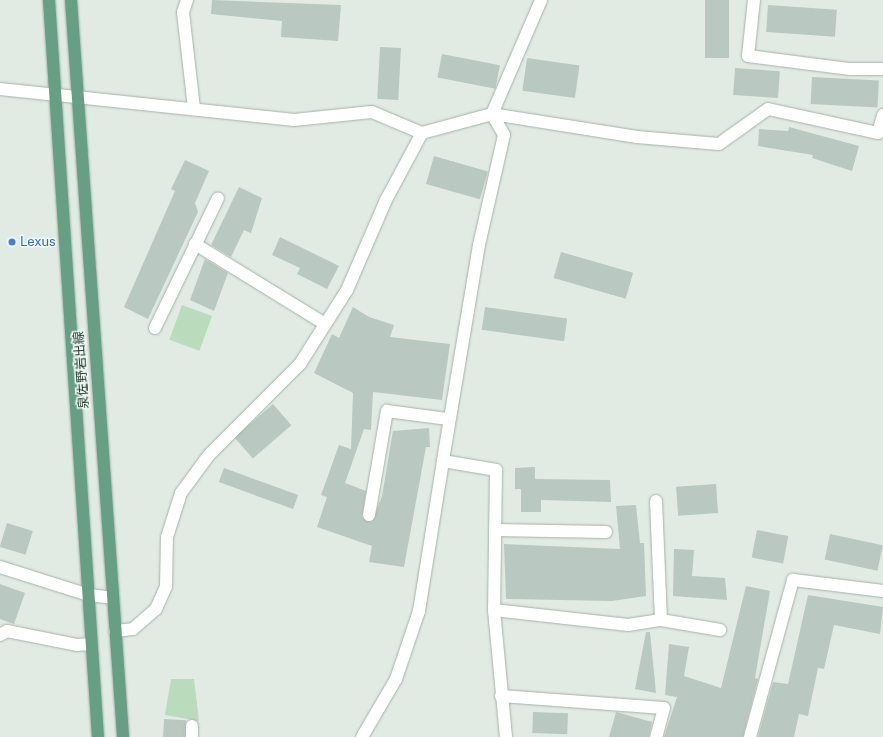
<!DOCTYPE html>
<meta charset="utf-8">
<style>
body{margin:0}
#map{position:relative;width:883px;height:737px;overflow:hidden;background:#e1ebe4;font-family:"Public Sans","Noto Sans JP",sans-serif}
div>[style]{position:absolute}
.green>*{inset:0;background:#bbdbbd;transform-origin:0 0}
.building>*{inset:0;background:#b9c8c0;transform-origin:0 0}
.roads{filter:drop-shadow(0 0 1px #a4b3aa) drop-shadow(0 0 1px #a4b3aa)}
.street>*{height:12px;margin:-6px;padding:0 6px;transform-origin:6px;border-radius:6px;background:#fff}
.secondary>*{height:12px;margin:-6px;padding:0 6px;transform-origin:6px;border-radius:6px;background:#fff}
.primary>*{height:12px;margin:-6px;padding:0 6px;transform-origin:6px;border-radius:6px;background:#679f85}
.dots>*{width:11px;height:11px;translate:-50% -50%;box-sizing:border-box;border:2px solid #f1f8f3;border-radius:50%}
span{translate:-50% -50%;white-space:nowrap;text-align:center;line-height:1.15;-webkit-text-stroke:3px #f1f8f3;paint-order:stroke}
.shop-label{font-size:13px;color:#366cbe}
.left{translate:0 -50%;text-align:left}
.street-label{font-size:13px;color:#223b2f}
</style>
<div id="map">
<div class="green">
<div style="left:182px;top:305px;width:32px;height:37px;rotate:20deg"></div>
<div style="clip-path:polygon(171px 679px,194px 679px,199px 721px,165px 715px)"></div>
</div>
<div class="building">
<div style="clip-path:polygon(212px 0,341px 5px,338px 41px,281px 37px,282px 21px,211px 14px)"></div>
<div style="left:705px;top:0;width:24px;height:58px"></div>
<div style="left:768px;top:5px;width:69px;height:27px;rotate:4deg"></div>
<div style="left:380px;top:47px;width:21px;height:52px;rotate:3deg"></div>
<div style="left:442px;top:54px;width:59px;height:24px;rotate:11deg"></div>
<div style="left:527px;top:58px;width:53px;height:33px;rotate:8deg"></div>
<div style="left:735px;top:68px;width:45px;height:27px;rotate:4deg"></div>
<div style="left:812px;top:77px;width:67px;height:27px;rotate:3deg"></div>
<div style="clip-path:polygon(789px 127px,859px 146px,852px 171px,812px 158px,813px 155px,758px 146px,759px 129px,788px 131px)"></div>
<div style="left:434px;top:156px;width:56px;height:29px;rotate:16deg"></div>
<div style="clip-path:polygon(185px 160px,209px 171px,195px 203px,198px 212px,148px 319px,124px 307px,175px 191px,171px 189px)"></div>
<div style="clip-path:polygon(239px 187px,262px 198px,251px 233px,244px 230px,231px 257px,211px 245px)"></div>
<div style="clip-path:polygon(280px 237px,339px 266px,327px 289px,297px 274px,300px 268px,272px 255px)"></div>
<div style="left:561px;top:252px;width:75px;height:27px;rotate:16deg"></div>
<div style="clip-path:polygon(205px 259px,228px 273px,214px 311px,190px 300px)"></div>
<div style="clip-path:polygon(353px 307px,369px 317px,394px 325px,390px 337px,450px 344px,442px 400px,373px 392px,371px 430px,364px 429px,345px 483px,366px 491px,362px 517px,372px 522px,382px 496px,393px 431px,429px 428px,430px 447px,426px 447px,404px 567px,369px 562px,372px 546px,317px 527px,327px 497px,321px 495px,339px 445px,351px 449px,353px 393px,314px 373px,332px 334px,339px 338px)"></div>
<div style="left:485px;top:307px;width:83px;height:23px;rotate:8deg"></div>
<div style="left:273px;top:404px;width:28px;height:51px;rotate:49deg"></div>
<div style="clip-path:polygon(535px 467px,535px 479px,610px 480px,611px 502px,541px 500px,541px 512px,521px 512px,521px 489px,515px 489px,515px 468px)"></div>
<div style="left:224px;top:468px;width:79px;height:15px;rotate:20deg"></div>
<div style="left:716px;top:484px;width:29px;height:40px;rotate:86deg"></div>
<div style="clip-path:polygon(636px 505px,640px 543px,644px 543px,646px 596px,612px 601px,506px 599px,504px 544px,620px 549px,616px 506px)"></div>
<div style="left:7px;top:523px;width:27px;height:25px;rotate:17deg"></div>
<div style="left:757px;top:530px;width:32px;height:28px;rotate:11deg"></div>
<div style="left:830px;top:534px;width:54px;height:26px;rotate:12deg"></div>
<div style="clip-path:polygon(674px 549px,694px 550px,692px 576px,725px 578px,727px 600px,673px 596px)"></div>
<div style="clip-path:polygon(0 584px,25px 593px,14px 624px,0 619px)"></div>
<div style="clip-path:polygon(746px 586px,770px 591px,755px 678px,758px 679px,743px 737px,664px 737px,677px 697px,665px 695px,669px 644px,689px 647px,684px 676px,721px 688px)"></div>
<div style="clip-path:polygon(808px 595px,883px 607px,880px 634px,834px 625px,824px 669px,818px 668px,808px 716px,799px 714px,794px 737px,758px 737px,773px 682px,788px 684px)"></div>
<div style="clip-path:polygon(646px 632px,650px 632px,656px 693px,635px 689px)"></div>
<div style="left:533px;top:712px;width:35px;height:21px;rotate:2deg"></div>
<div style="clip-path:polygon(616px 712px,652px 722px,649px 737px,609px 737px)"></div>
<div style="left:164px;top:719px;width:22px;height:18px;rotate:3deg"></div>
</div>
<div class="roads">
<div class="street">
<div style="left:187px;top:0;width:13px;rotate:108deg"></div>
<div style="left:183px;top:12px;width:98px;rotate:83.5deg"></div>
<div style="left:754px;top:0;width:56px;rotate:96.1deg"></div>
<div style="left:748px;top:56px;width:103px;rotate:7.3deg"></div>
<div style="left:850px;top:69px;width:33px"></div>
<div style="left:0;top:89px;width:296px;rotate:6deg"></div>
<div style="left:294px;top:120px;width:78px;rotate:-5.9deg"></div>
<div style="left:372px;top:112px;width:54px;rotate:22.8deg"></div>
<div style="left:422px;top:133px;width:73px;rotate:-15.2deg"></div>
<div style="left:492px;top:114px;width:147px;rotate:9deg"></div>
<div style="left:637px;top:137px;width:82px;rotate:4.9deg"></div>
<div style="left:719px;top:144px;width:60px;rotate:-35.5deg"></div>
<div style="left:768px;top:109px;width:113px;rotate:12.3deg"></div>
<div style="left:878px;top:133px;width:19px;rotate:-74deg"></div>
<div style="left:492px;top:114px;width:24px;rotate:60deg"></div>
<div style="left:504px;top:135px;width:113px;rotate:102.8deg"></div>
<div style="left:479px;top:245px;width:219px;rotate:99.5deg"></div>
<div style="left:443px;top:461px;width:54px;rotate:9.6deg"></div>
<div style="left:496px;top:470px;width:140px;rotate:90.8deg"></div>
<div style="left:494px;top:610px;width:128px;rotate:84.6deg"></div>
<div style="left:492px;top:114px;width:124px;rotate:-66.7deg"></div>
<div style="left:195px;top:244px;width:153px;rotate:31.6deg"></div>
<div style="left:155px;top:328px;width:144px;rotate:-64.1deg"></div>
<div style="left:656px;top:501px;width:119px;rotate:87.6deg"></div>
<div style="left:369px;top:515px;width:106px;rotate:-80.2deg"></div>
<div style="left:387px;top:411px;width:62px;rotate:7.5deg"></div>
<div style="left:495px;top:530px;width:111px;rotate:1deg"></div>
<div style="left:494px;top:610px;width:135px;rotate:6.4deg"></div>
<div style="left:628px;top:625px;width:33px;rotate:-9deg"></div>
<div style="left:661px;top:620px;width:60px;rotate:9.6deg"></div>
<div style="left:115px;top:631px;width:18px;rotate:-6deg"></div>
<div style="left:133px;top:629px;width:30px;rotate:-41deg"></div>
<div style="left:156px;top:609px;width:24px;rotate:-66deg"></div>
<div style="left:166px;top:587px;width:50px;rotate:-88.9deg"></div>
<div style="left:167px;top:537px;width:46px;rotate:-72.3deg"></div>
<div style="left:181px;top:493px;width:47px;rotate:-53.6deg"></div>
<div style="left:209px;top:455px;width:129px;rotate:-45deg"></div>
<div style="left:300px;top:364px;width:88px;rotate:-57.6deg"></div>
<div style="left:347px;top:290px;width:98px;rotate:-66.6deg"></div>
<div style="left:386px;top:200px;width:76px;rotate:-61.8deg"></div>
<div style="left:0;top:635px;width:8px;rotate:-30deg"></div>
<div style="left:7px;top:631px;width:71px;rotate:11.3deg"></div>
<div style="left:77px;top:645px;width:14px;rotate:-4deg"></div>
<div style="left:501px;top:696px;width:163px;rotate:4.2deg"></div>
<div style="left:664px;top:708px;width:30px;rotate:105deg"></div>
<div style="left:192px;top:737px;width:11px;rotate:-90deg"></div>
<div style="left:362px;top:737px;width:67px;rotate:-59.6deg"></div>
<div style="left:396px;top:679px;width:72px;rotate:-71.3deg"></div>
<div style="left:419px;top:611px;width:152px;rotate:-80.9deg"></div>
<div style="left:750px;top:737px;width:163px;rotate:-74.7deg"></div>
<div style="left:793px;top:580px;width:91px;rotate:7deg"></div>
</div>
<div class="secondary">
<div style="left:0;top:567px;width:93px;rotate:17.5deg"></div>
<div style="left:89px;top:595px;width:23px;rotate:7deg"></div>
</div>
<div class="primary">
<div style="left:49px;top:0;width:739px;rotate:86.2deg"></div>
<div style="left:71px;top:0;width:739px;rotate:85.96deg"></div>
</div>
</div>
<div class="dots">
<div style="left:12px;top:242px;background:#3f7fe0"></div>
</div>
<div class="shop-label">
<span class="left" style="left:20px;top:242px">Lexus</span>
</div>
<div class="street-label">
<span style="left:82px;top:370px;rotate:-94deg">泉佐野岩出線</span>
</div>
</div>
